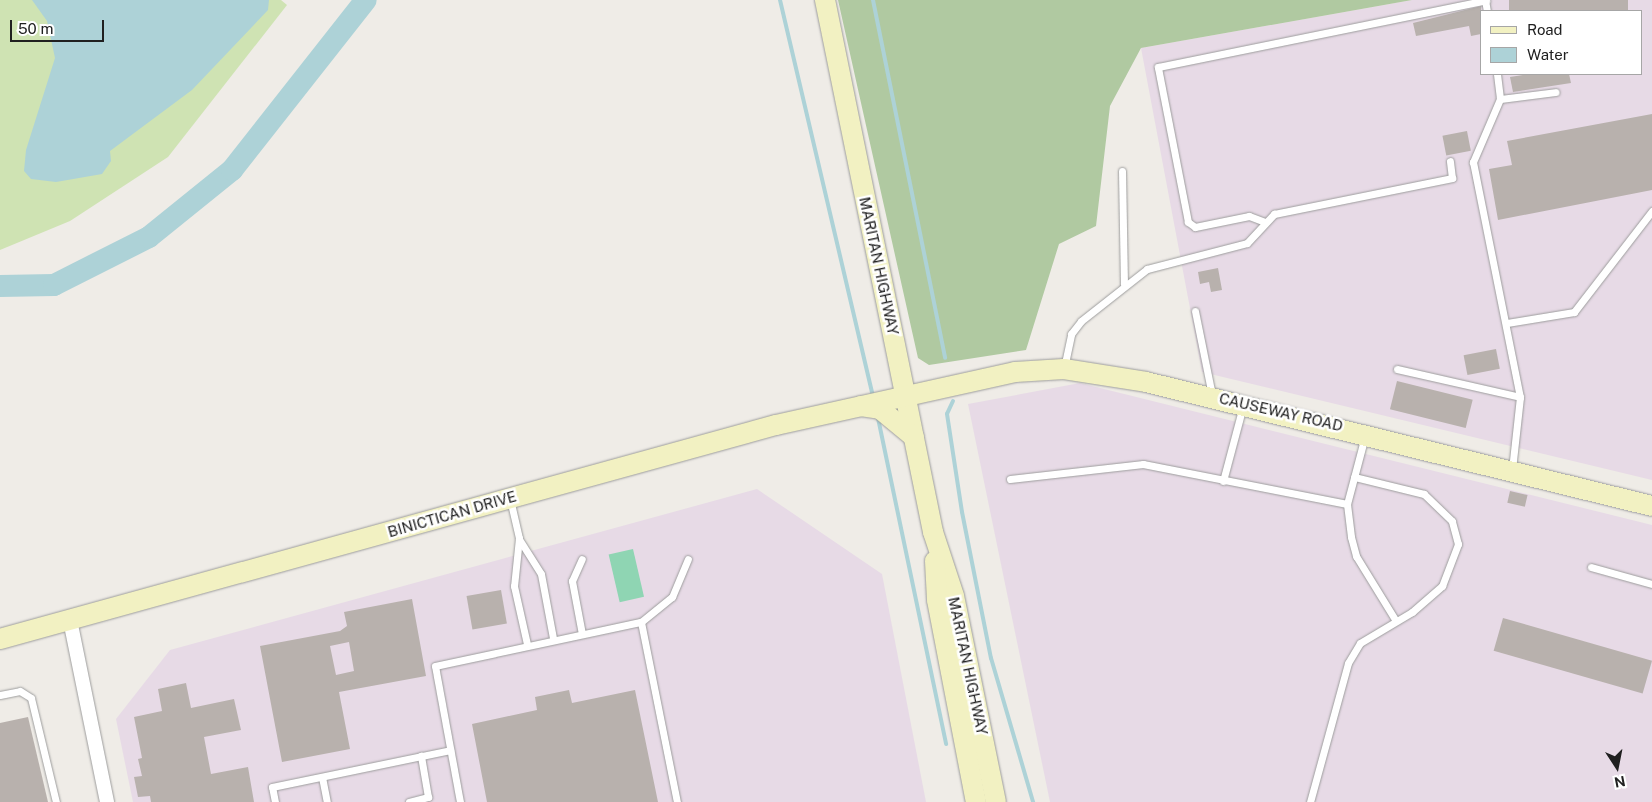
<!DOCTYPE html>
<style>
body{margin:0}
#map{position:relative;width:1652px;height:802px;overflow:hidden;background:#efece7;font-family:"Public Sans",sans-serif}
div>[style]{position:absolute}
.industrial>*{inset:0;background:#e7dae6}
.grass>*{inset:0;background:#cfe3b3}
.forest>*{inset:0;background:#b0c9a1}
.pitch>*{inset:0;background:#8fd5b3;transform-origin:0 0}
.water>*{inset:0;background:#add2d7}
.stream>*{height:4px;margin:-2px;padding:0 2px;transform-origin:2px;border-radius:2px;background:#add2d7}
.river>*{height:22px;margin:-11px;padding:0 11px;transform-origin:11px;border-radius:11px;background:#add2d7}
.building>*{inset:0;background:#b8b1ad;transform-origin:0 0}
.roads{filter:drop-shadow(0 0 1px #9d9d9d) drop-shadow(0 0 1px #9d9d9d)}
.lane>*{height:7px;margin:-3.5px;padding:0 3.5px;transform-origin:3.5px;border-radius:3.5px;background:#fff}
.street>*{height:14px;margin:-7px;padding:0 7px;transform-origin:7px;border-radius:7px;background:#fff}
.secondary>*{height:20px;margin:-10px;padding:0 10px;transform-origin:10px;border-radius:10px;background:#f2f1c2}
span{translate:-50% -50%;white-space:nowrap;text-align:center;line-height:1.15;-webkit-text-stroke:5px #fff;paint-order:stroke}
.street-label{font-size:15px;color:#202020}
.legend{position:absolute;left:1480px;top:10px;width:162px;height:65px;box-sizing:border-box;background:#fff;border:1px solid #a6a6a6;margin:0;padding:6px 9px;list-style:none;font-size:15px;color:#202020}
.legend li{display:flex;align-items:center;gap:10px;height:25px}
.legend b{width:25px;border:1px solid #a6a6a6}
.north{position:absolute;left:1592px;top:742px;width:50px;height:50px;-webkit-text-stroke:4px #fff;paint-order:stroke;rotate:169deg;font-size:14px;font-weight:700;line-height:20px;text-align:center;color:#202020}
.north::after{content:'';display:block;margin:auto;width:18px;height:22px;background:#202020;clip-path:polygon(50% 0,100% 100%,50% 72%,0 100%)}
.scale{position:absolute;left:10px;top:20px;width:94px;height:22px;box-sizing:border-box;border:2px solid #202020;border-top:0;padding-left:6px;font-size:15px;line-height:18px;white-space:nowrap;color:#202020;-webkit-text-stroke:4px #fff;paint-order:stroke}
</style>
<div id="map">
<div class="industrial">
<div style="clip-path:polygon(evenodd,1412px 0,1652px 0,1652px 480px,1202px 372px,1141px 48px,1412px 0,1481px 11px,1641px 11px,1641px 74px,1481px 74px,1481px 11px)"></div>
<div style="clip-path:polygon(1080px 383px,1652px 525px,1652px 802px,1050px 802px,968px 404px)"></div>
<div style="clip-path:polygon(757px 489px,882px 574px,926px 802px,133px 802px,116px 719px,170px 650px)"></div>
</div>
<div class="grass">
<div style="clip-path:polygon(0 0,281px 0,287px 5px,168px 157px,70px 221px,0 250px)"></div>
</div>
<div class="forest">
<div style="clip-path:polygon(838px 0,1412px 0,1141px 48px,1110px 106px,1096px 226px,1059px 244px,1026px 350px,929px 365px,918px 358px)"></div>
</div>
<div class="pitch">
<div style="left:633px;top:549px;width:49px;height:25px;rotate:77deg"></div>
</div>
<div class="water">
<div style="clip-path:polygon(32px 0,269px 0,268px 10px,192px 90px,110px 151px,111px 161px,102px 174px,56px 182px,31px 179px,24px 171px,26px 150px,55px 58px,47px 21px)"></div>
</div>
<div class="stream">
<div style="left:780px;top:0;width:408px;rotate:76.8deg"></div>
<div style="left:873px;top:0;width:365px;rotate:78.6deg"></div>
<div style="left:953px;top:401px;width:14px;rotate:115deg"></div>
<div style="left:947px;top:414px;width:99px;rotate:81.3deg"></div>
<div style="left:962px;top:512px;width:149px;rotate:78.8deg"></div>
<div style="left:991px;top:658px;width:150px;rotate:73.7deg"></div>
<div style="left:878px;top:418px;width:333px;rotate:78.2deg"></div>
</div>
<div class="river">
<div style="left:0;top:286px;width:54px;rotate:-1.1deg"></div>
<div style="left:54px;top:285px;width:106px;rotate:-26.8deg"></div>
<div style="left:149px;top:237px;width:107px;rotate:-38.9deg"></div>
<div style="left:232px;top:170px;width:216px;rotate:-51.8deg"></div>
</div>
<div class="building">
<div style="left:1509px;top:0;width:119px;height:11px"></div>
<div style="clip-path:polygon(1481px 6px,1481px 34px,1471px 36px,1469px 26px,1416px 36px,1413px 23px)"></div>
<div style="clip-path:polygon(1529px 74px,1569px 74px,1571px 83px,1513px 92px,1510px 77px)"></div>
<div style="clip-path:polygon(1652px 114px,1652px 190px,1498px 220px,1489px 169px,1512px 165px,1507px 141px)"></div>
<div style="left:1467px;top:131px;width:20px;height:25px;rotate:79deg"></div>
<div style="clip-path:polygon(1218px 268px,1222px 290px,1211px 292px,1209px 282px,1200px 284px,1198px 272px)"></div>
<div style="left:1496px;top:349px;width:20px;height:33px;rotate:79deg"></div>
<div style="left:1397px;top:381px;width:78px;height:29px;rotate:14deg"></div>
<div style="left:1510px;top:491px;width:18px;height:12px;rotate:13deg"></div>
<div style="left:501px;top:590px;width:34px;height:35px;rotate:80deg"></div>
<div style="clip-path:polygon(evenodd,412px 599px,426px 676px,339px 692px,350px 749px,282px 762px,260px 646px,340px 631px,347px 626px,344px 612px,412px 599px,349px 642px,354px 671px,336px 675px,330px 646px,349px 642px)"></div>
<div style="left:1503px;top:618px;width:155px;height:34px;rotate:16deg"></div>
<div style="clip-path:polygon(186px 683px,191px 708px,234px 699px,241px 730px,204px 737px,211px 774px,248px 767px,254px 802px,151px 802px,150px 796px,138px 797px,134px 777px,142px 776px,138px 759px,142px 758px,134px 717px,162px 711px,158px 689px)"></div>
<div style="clip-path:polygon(569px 690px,572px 703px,635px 690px,658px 802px,487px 802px,472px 724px,537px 710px,535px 697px)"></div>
<div style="clip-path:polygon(28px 717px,48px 802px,0 802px,0 723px)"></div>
</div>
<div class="roads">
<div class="lane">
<div style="left:1485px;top:0;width:11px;rotate:80deg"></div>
<div style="left:1497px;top:74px;width:25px;rotate:83deg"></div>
<div style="left:1500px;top:99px;width:69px;rotate:113.2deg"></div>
<div style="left:1473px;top:162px;width:240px;rotate:78.7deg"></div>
<div style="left:1520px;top:397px;width:72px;rotate:96.3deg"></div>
<div style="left:1500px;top:99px;width:56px;rotate:-7.1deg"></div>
<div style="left:1122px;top:171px;width:113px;rotate:89deg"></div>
<div style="left:1265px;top:222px;width:17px;rotate:-159deg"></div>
<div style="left:1249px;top:216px;width:55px;rotate:168.5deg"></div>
<div style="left:1195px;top:227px;width:9px;rotate:-144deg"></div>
<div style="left:1188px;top:222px;width:158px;rotate:-101deg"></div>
<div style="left:1158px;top:67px;width:335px;rotate:-11.5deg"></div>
<div style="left:1195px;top:311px;width:86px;rotate:78.6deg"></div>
<div style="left:1507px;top:323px;width:68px;rotate:-9.3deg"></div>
<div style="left:1574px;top:312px;width:128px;rotate:-52.3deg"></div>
<div style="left:1064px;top:368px;width:35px;rotate:-78deg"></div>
<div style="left:1071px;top:334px;width:16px;rotate:-52deg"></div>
<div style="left:1081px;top:321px;width:84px;rotate:-38.2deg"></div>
<div style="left:1147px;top:269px;width:103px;rotate:-14.6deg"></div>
<div style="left:1247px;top:243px;width:40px;rotate:-47deg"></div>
<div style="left:1274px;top:214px;width:182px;rotate:-11.4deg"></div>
<div style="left:1452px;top:178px;width:17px;rotate:-97deg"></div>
<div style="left:1397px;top:369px;width:126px;rotate:12.8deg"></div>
<div style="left:1365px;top:436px;width:70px;rotate:104.8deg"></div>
<div style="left:1347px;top:504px;width:33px;rotate:83deg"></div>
<div style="left:1351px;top:537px;width:20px;rotate:75deg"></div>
<div style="left:1356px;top:556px;width:76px;rotate:58.4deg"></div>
<div style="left:1010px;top:479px;width:134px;rotate:-6.4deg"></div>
<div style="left:1143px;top:464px;width:208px;rotate:11.1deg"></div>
<div style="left:1223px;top:481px;width:78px;rotate:-75.1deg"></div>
<div style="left:510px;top:499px;width:40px;rotate:77deg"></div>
<div style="left:519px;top:538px;width:48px;rotate:95.9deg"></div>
<div style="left:514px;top:586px;width:59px;rotate:77.4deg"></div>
<div style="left:519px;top:539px;width:41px;rotate:57.8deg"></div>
<div style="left:541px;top:574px;width:65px;rotate:79.4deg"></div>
<div style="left:1591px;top:567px;width:63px;rotate:15.6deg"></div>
<div style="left:641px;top:622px;width:184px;rotate:78.7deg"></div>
<div style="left:582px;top:634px;width:54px;rotate:-100.7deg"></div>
<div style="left:572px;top:581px;width:24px;rotate:-66deg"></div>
<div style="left:0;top:695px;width:20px;rotate:-11deg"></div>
<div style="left:20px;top:691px;width:13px;rotate:32deg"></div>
<div style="left:31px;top:698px;width:107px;rotate:76.5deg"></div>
<div style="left:322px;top:777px;width:25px;rotate:79deg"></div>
<div style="left:275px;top:802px;width:15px;rotate:-101deg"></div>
<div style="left:272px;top:787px;width:182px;rotate:-11.7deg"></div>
<div style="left:409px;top:802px;width:20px;rotate:-15deg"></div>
<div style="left:428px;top:797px;width:42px;rotate:-99.7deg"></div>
<div style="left:460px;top:802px;width:138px;rotate:-100.4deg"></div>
<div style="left:435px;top:666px;width:211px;rotate:-12.1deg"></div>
<div style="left:641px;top:622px;width:40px;rotate:-39deg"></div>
<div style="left:672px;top:597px;width:41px;rotate:-67.2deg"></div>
<div style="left:1310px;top:802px;width:144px;rotate:-74.7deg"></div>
<div style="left:1348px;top:663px;width:23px;rotate:-59deg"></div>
<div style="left:1360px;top:643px;width:61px;rotate:-30.8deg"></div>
<div style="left:1412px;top:612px;width:40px;rotate:-41deg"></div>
<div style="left:1442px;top:586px;width:45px;rotate:-69.1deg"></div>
<div style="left:1458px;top:544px;width:24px;rotate:-105deg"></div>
<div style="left:1452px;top:521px;width:39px;rotate:-136deg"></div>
<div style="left:1424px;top:494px;width:72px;rotate:-166.3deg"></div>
</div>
<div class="street">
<div style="left:70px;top:620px;width:186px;rotate:78.5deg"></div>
</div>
<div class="secondary">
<div style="left:825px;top:0;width:543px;rotate:78.52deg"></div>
<div style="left:933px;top:532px;width:67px;rotate:71.8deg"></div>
<div style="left:954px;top:596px;width:210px;rotate:78.5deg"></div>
<div style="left:861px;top:406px;width:19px;rotate:9deg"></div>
<div style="left:880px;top:409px;width:44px;rotate:39.5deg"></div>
<div style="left:935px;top:561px;width:39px;rotate:87deg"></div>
<div style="left:937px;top:600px;width:206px;rotate:79.1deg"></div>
<div style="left:0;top:639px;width:805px;rotate:-15.42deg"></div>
<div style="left:776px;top:425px;width:245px;rotate:-12.5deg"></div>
<div style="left:1015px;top:372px;width:49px;rotate:-3.5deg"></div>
<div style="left:1064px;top:369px;width:83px;rotate:9deg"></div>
<div style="left:1146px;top:382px;width:521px;rotate:13.77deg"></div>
</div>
</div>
<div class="street-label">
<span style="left:879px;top:266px;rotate:78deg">MARITAN HIGHWAY</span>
<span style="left:1281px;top:412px;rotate:13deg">CAUSEWAY ROAD</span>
<span style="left:452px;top:514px;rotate:-16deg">BINICTICAN DRIVE</span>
<span style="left:968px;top:666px;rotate:78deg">MARITAN HIGHWAY</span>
</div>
<ul class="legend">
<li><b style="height:6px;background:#f2f1c2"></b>Road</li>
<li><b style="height:14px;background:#add2d7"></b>Water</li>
</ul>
<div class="north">N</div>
<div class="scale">50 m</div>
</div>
